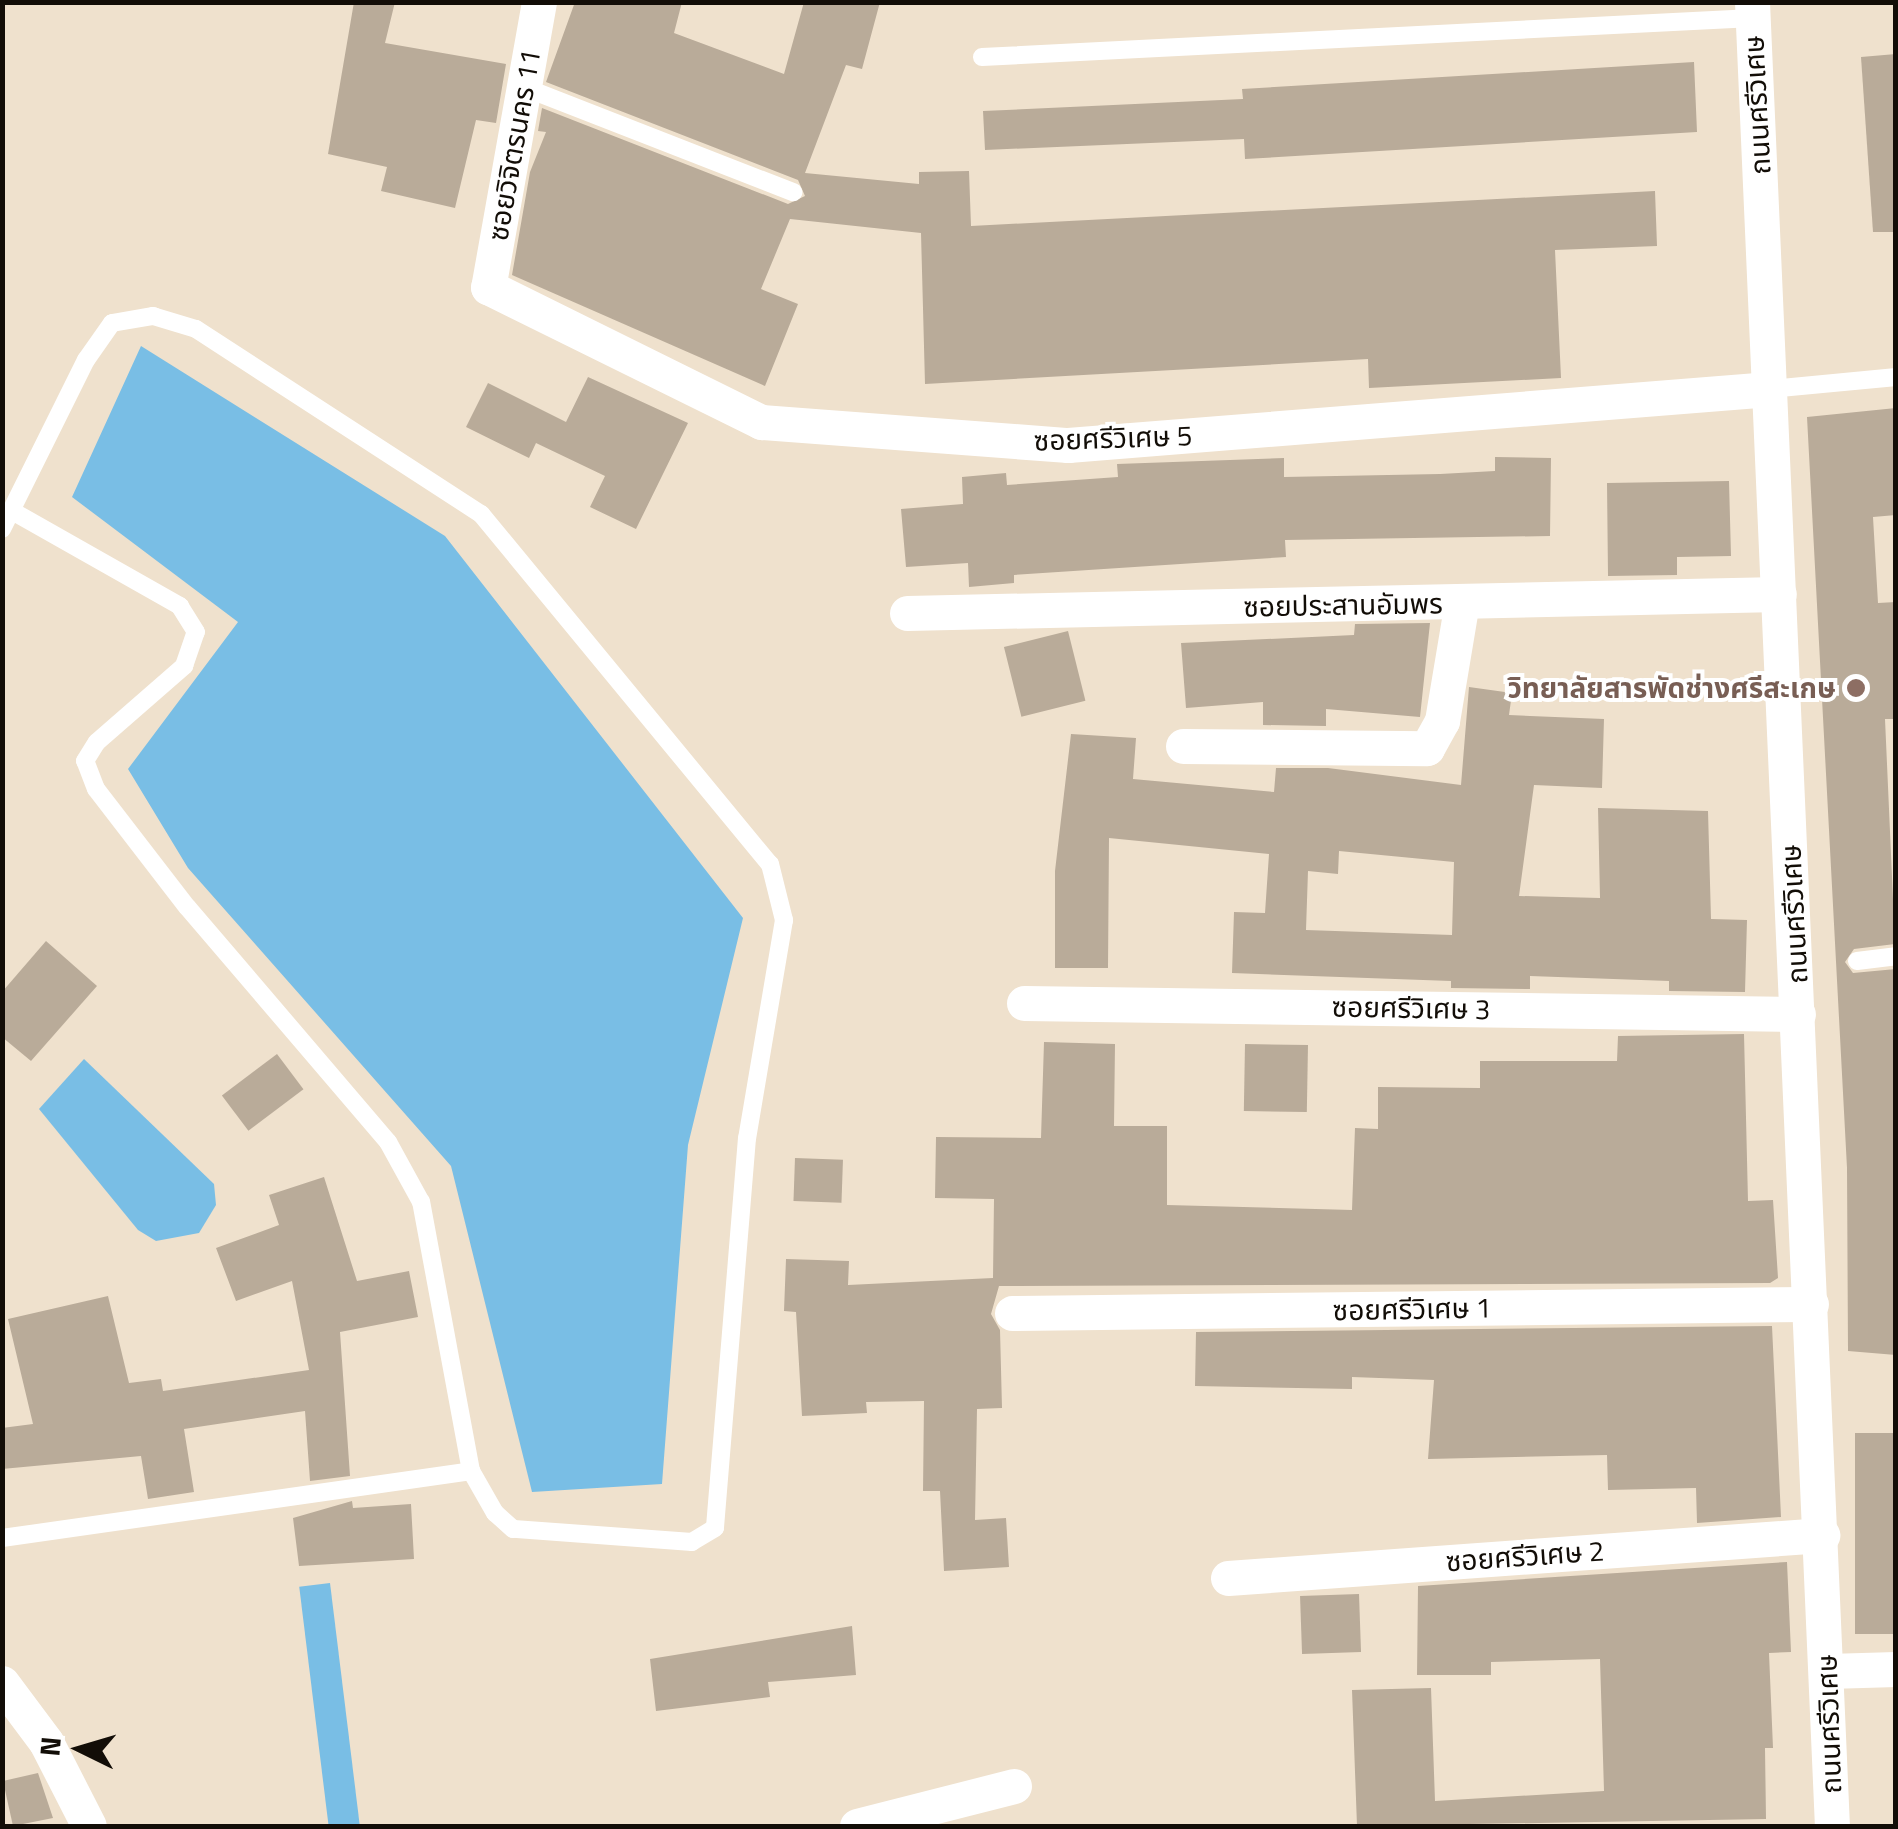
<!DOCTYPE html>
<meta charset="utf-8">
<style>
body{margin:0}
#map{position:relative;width:1898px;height:1829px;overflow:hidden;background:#efe1cd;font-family:"Titillium Web","Noto Sans Thai",sans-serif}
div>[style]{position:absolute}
.water>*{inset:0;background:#79bee5;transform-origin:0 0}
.building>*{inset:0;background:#b9ab99;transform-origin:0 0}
.lane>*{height:18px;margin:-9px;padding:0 9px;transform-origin:9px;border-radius:9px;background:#fff}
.street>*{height:35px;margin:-17.5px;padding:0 17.5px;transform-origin:17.5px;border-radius:17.5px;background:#fff}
.dots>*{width:28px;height:28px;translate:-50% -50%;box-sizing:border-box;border:5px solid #fff;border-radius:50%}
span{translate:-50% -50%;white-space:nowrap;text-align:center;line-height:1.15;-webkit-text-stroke:8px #fff;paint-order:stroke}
.street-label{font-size:28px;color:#120d07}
.education-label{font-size:28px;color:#785e54;font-weight:700}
.right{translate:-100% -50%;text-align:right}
.frame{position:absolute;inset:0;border:5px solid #120d07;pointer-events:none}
.north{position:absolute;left:30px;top:1699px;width:100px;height:100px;-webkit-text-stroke:8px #fff;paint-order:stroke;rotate:275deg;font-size:28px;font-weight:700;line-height:40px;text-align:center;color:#120d07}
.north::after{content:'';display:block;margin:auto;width:35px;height:45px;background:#120d07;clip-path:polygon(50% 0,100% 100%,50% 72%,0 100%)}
</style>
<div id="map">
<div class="water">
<div style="clip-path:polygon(141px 346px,445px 536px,743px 918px,688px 1145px,662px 1484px,532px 1492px,451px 1166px,188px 868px,128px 769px,238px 622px,72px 497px)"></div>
<div style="clip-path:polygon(84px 1059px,214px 1184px,216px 1205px,199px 1233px,156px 1241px,138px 1230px,39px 1109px)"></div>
<div style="left:330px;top:1583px;width:245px;height:31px;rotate:83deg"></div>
</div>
<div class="building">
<div style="clip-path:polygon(354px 2px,395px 2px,385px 43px,506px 64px,496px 123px,476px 120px,455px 208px,381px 191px,387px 167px,328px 154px)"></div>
<div style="clip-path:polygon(575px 2px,682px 2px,674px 33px,784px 74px,804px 2px,880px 2px,862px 69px,846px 65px,805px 173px,919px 184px,919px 172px,969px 171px,971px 226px,1655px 191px,1657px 246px,1555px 250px,1561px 378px,1369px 388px,1368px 359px,925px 384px,921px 233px,790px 219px,761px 289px,798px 304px,765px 386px,512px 275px,530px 172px,546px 132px,538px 131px,542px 108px,788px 204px,805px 196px,798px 180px,546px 82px)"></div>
<div style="clip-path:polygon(1896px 54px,1896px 232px,1873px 232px,1861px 57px)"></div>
<div style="clip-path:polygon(1694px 62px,1697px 132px,1245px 159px,1244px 139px,985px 150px,983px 111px,1243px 99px,1242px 89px)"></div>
<div style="clip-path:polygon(588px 377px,688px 423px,636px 529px,590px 507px,605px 476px,536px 443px,529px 458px,466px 427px,488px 383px,566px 422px)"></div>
<div style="clip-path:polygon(1896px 408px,1896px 515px,1873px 517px,1878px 603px,1896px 602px,1896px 719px,1885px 719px,1895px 944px,1854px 949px,1845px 962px,1853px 973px,1896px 969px,1896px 1355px,1848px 1351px,1847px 1168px,1807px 417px)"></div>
<div style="clip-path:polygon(1495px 457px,1551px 458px,1550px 536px,1285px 540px,1286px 557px,1014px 575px,1014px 583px,969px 587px,968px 563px,906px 567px,901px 509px,963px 504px,962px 477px,1006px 473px,1007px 485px,1118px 477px,1117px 464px,1284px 458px,1284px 477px,1440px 474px,1495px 471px)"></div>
<div style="clip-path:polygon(1729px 481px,1731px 556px,1677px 557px,1677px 575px,1608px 576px,1607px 483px)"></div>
<div style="clip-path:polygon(1430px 623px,1420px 717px,1326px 709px,1326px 726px,1263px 725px,1263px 702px,1186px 708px,1181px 643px,1354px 635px,1355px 624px)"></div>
<div style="left:1068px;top:631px;width:72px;height:66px;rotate:76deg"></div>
<div style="clip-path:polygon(evenodd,1469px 687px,1512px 693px,1509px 715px,1604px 719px,1602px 788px,1534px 785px,1519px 896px,1600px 898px,1598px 808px,1708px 811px,1711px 919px,1747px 920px,1745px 992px,1669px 991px,1669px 981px,1530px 976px,1530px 989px,1451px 988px,1451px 981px,1232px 973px,1234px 912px,1265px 913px,1269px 854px,1109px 838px,1108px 968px,1055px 968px,1055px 871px,1071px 734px,1136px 738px,1133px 779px,1274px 792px,1276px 768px,1328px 768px,1461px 785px,1469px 687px,1339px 851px,1454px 862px,1452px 935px,1306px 930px,1308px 871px,1338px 874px,1339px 851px)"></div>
<div style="clip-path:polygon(46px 941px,97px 986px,31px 1061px,2px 1037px,2px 992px)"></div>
<div style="clip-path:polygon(1744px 1034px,1748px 1201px,1773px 1200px,1778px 1278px,1770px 1283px,999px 1286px,991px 1314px,1000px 1330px,1002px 1408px,977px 1409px,975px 1520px,1006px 1518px,1009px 1567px,944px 1571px,940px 1491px,923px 1491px,924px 1401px,866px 1402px,867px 1413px,802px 1416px,796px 1312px,784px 1311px,786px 1259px,849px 1261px,848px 1285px,993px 1278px,994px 1199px,935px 1198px,936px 1137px,1041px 1138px,1044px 1042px,1115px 1044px,1114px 1126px,1167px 1126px,1167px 1205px,1352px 1210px,1355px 1128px,1378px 1129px,1378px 1087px,1480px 1088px,1480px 1061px,1617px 1061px,1618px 1036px)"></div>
<div style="left:1245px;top:1044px;width:63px;height:67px;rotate:1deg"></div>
<div style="left:277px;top:1054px;width:44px;height:69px;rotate:53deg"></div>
<div style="left:795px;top:1158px;width:48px;height:43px;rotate:2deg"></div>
<div style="clip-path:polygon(324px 1177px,357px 1281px,409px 1271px,418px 1317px,340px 1332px,350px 1476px,310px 1481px,305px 1411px,184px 1429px,194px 1492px,148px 1499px,141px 1456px,2px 1469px,2px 1428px,33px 1424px,8px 1319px,108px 1296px,129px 1383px,161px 1379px,163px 1391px,309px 1370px,292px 1281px,236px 1301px,216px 1248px,279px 1225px,269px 1195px)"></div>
<div style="clip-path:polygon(1772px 1326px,1781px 1517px,1697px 1523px,1696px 1488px,1608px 1490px,1607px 1455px,1428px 1459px,1434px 1380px,1352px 1377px,1352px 1389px,1195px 1386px,1196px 1332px)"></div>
<div style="left:1896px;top:1433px;width:201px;height:41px;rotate:90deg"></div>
<div style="clip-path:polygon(352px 1501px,353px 1508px,411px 1504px,414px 1559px,299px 1566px,293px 1518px)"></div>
<div style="clip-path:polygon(1787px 1562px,1791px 1652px,1769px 1653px,1773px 1748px,1765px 1748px,1766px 1819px,1357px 1826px,1352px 1690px,1431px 1688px,1435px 1801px,1604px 1791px,1600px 1659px,1491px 1662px,1491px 1675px,1417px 1675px,1418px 1586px)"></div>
<div style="left:1359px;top:1594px;width:58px;height:59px;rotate:88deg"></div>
<div style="clip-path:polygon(852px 1626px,856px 1675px,768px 1682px,770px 1697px,656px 1711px,650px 1659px)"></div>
<div style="clip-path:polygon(38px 1773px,53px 1818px,13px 1826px,3px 1781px)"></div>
</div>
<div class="lane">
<div style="left:982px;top:57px;width:772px;rotate:-2.9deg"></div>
<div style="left:526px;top:88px;width:287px;rotate:21.3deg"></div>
<div style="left:1770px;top:389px;width:127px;rotate:-5.4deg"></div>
<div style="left:2px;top:529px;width:189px;rotate:-63.6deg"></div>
<div style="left:86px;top:360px;width:45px;rotate:-54.9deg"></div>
<div style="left:112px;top:323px;width:42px;rotate:-9.7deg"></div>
<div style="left:153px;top:316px;width:45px;rotate:16.8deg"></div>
<div style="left:196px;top:329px;width:340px;rotate:33deg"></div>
<div style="left:481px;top:514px;width:454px;rotate:50.5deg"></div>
<div style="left:770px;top:864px;width:58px;rotate:76deg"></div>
<div style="left:784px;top:920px;width:221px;rotate:99.6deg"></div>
<div style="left:747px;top:1138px;width:391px;rotate:94.7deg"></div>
<div style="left:715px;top:1528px;width:27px;rotate:149deg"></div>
<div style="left:692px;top:1542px;width:179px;rotate:-175.8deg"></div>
<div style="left:513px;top:1529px;width:24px;rotate:-138deg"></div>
<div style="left:495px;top:1513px;width:48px;rotate:-119.7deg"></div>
<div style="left:471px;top:1471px;width:274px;rotate:-100.5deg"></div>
<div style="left:421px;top:1202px;width:68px;rotate:-118.8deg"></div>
<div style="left:388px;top:1142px;width:309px;rotate:-130.5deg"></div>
<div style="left:187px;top:907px;width:149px;rotate:-127.6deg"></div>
<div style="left:96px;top:789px;width:30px;rotate:-111deg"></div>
<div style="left:85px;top:761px;width:22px;rotate:-58deg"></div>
<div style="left:97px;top:742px;width:116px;rotate:-41.1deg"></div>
<div style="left:184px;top:666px;width:36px;rotate:-71deg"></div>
<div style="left:196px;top:632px;width:31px;rotate:-122deg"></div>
<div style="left:180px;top:606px;width:193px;rotate:-150.5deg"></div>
<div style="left:1857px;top:961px;width:39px;rotate:-7deg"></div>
<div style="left:2px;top:1538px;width:474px;rotate:-8.1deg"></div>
</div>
<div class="street">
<div style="left:539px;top:2px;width:290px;rotate:100.1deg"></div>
<div style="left:488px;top:287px;width:305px;rotate:26.3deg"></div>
<div style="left:761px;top:422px;width:308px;rotate:4.3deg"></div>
<div style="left:1068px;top:445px;width:704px;rotate:-4.56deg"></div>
<div style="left:1752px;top:2px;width:1826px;rotate:87.49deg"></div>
<div style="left:907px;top:613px;width:872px;rotate:-1.25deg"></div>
<div style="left:1183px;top:746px;width:244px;rotate:0.5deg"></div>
<div style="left:1427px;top:748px;width:31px;rotate:-61deg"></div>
<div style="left:1442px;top:721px;width:121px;rotate:-80.5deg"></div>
<div style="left:1024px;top:1003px;width:774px;rotate:0.81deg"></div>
<div style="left:1012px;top:1313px;width:799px;rotate:-0.65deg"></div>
<div style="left:1228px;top:1578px;width:596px;rotate:-4.14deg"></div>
<div style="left:1828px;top:1671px;width:68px;rotate:-1.7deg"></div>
<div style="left:2px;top:1683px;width:74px;rotate:53.3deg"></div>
<div style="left:46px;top:1742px;width:94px;rotate:62.9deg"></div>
<div style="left:857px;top:1826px;width:162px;rotate:-14.3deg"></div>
</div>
<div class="dots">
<div style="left:1856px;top:688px;background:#8d6e63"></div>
</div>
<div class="street-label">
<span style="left:1757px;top:105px;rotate:-93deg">ถนนศรีวิเศษ</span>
<span style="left:514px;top:145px;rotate:-80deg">ซอยวิจิตรนคร 11</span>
<span style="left:1113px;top:438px;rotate:-2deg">ซอยศรีวิเศษ 5</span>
<span style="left:1343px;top:605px;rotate:-1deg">ซอยประสานอัมพร</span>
<span style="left:1794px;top:914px;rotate:-93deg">ถนนศรีวิเศษ</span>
<span style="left:1411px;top:1008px;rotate:1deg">ซอยศรีวิเศษ 3</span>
<span style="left:1412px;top:1309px;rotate:-1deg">ซอยศรีวิเศษ 1</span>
<span style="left:1525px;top:1556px;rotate:-4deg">ซอยศรีวิเศษ 2</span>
<span style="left:1829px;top:1724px;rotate:-92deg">ถนนศรีวิเศษ</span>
</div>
<div class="education-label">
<span class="right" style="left:1836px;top:688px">วิทยาลัยสารพัดช่างศรีสะเกษ</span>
</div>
<div class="frame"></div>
<div class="north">N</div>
</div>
